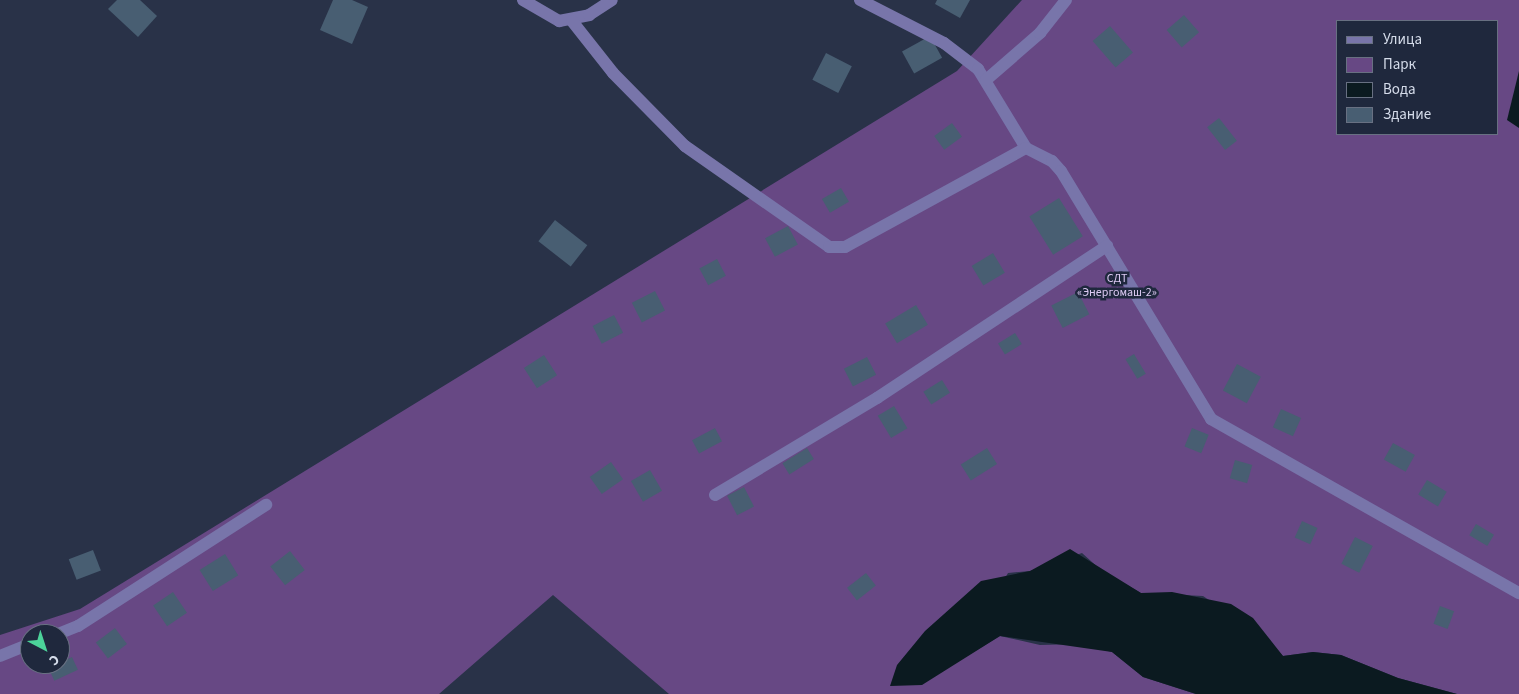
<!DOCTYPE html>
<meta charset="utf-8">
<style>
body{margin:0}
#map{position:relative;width:1519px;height:694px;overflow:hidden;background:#293248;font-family:"Source Sans 3",sans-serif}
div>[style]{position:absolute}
.green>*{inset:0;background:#674884}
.water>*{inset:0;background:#0b1a20}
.building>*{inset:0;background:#485e72;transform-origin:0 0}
.minor>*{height:12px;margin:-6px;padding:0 6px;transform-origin:6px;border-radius:6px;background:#7875aa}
span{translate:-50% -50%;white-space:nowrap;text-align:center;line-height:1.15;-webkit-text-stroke:5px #1f283d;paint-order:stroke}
.park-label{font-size:12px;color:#ddcaf3}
.legend{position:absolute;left:1336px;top:20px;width:162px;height:115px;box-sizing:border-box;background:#1f283d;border:1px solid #687082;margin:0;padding:6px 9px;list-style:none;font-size:15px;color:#d5dcea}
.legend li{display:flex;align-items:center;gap:10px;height:25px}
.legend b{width:25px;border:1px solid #687082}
.north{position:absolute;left:20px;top:624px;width:50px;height:50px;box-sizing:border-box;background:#1f283d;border:1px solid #687082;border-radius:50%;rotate:140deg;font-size:14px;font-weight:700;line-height:20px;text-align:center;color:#d5dcea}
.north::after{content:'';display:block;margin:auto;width:18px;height:22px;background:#4cd39a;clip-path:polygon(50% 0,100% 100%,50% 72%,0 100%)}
</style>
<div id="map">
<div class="green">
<div style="clip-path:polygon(evenodd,1022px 0,1519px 0,1519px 694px,1457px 694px,1398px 678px,1341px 655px,1313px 652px,1283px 656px,1267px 639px,1203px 596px,1141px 593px,1102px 571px,1082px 553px,1030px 571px,1008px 573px,957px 662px,1000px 636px,1040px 645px,1080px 644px,1112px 652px,1143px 677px,1196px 694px,669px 694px,553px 595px,439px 694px,0 694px,0 635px,80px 609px,957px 71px,1022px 0,1338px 21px,1498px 21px,1498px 134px,1338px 134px,1338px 21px,1022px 0,30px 634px,60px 634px,60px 664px,30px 664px,30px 634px)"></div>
</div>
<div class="water">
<div style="clip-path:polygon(1519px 71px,1519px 128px,1507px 120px)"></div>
<div style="clip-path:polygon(1070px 549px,1141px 593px,1172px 592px,1231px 604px,1253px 618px,1283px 656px,1313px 652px,1341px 655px,1398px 678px,1457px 694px,1196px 694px,1143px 677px,1112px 652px,1000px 636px,922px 685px,890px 686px,897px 665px,925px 631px,981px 581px,1030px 571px)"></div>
</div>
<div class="building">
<div style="clip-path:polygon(117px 0,140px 0,157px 16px,138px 37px,108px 9px)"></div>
<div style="clip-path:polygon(333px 0,352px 0,368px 7px,352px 44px,320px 30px)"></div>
<div style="clip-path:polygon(937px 0,970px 0,960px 18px,935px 4px)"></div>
<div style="left:1184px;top:15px;width:23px;height:23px;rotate:49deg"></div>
<div style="left:1110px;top:26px;width:35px;height:23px;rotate:49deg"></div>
<div style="left:930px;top:36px;width:25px;height:32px;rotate:61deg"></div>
<div style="left:826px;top:53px;width:29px;height:30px;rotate:27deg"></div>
<div style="left:1219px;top:118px;width:29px;height:15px;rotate:52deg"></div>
<div style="left:952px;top:123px;width:17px;height:22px;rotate:54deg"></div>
<div style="left:841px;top:188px;width:16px;height:22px;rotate:60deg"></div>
<div style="left:1059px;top:198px;width:45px;height:35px;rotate:58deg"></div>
<div style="left:555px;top:220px;width:41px;height:27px;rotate:38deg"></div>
<div style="left:788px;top:226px;width:21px;height:26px;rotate:62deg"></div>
<div style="left:993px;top:253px;width:23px;height:25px;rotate:59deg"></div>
<div style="left:717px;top:259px;width:19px;height:20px;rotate:62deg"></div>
<div style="left:655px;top:291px;width:22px;height:26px;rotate:63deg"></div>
<div style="left:1078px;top:292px;width:25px;height:30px;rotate:63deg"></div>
<div style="left:916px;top:305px;width:23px;height:36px;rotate:59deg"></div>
<div style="left:614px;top:315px;width:20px;height:24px;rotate:63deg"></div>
<div style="left:1015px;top:333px;width:13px;height:20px;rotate:58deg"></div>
<div style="left:1134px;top:354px;width:23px;height:10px;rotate:59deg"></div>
<div style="left:544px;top:355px;width:24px;height:24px;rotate:57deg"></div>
<div style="left:867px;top:357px;width:20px;height:26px;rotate:63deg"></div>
<div style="left:1237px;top:364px;width:27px;height:30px;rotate:28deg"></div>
<div style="left:942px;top:380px;width:15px;height:22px;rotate:58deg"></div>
<div style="left:894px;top:406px;width:26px;height:19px;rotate:59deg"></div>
<div style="left:1281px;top:409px;width:22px;height:20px;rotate:24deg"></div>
<div style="left:715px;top:428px;width:15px;height:26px;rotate:62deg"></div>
<div style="left:1192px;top:428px;width:18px;height:20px;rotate:22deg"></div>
<div style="left:1393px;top:443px;width:25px;height:19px;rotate:29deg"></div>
<div style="left:807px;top:448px;width:13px;height:29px;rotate:58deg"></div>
<div style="left:987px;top:448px;width:19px;height:31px;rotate:58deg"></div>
<div style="left:1235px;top:460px;width:18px;height:19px;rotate:16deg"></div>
<div style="left:611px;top:462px;width:21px;height:26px;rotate:55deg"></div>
<div style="left:650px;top:470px;width:24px;height:22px;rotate:60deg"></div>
<div style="left:1427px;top:480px;width:23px;height:17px;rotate:31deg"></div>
<div style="left:744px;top:487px;width:22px;height:19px;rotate:63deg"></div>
<div style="left:1302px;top:521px;width:17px;height:18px;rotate:24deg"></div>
<div style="left:1476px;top:524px;width:21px;height:13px;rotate:31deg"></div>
<div style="left:1355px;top:537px;width:20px;height:30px;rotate:27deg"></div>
<div style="left:93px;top:550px;width:22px;height:26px;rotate:69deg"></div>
<div style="left:290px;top:551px;width:24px;height:25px;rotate:52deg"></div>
<div style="left:225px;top:554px;width:25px;height:30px;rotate:58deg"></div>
<div style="left:866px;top:573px;width:16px;height:24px;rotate:52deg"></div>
<div style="left:173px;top:592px;width:25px;height:24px;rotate:56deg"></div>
<div style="left:1440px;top:606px;width:15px;height:19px;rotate:20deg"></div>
<div style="left:115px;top:628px;width:20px;height:24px;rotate:53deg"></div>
<div style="left:72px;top:657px;width:14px;height:26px;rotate:65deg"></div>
</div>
<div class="minor">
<div style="left:523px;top:0;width:42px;rotate:30.3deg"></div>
<div style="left:559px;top:21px;width:31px;rotate:-11deg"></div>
<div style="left:589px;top:15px;width:27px;rotate:-33deg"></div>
<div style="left:860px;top:0;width:94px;rotate:27.1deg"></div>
<div style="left:944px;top:43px;width:43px;rotate:37.4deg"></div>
<div style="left:978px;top:69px;width:92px;rotate:58.7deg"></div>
<div style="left:1026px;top:148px;width:29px;rotate:27deg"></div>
<div style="left:1052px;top:161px;width:13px;rotate:48deg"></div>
<div style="left:1061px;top:171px;width:290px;rotate:58.8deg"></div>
<div style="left:1211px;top:419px;width:354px;rotate:29.5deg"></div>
<div style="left:572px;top:21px;width:66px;rotate:51.7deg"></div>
<div style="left:613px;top:73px;width:103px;rotate:45.4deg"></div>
<div style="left:685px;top:146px;width:176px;rotate:35deg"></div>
<div style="left:829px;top:247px;width:16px"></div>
<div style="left:845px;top:247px;width:206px;rotate:-28.7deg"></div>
<div style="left:986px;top:80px;width:72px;rotate:-41deg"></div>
<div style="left:1040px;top:33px;width:42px;rotate:-51.8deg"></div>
<div style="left:715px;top:495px;width:189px;rotate:-30.9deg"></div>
<div style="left:877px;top:398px;width:276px;rotate:-33.5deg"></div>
<div style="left:58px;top:634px;width:22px;rotate:-22deg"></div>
<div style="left:78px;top:626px;width:224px;rotate:-32.8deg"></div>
<div style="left:0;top:656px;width:32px;rotate:-22deg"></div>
</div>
<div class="park-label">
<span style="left:1117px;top:286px">СДТ<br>«Энергомаш-2»</span>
</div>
<ul class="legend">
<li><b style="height:6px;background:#7875aa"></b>Улица</li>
<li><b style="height:14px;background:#674884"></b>Парк</li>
<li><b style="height:14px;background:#0b1a20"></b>Вода</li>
<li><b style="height:14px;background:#485e72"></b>Здание</li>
</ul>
<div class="north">С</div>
</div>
